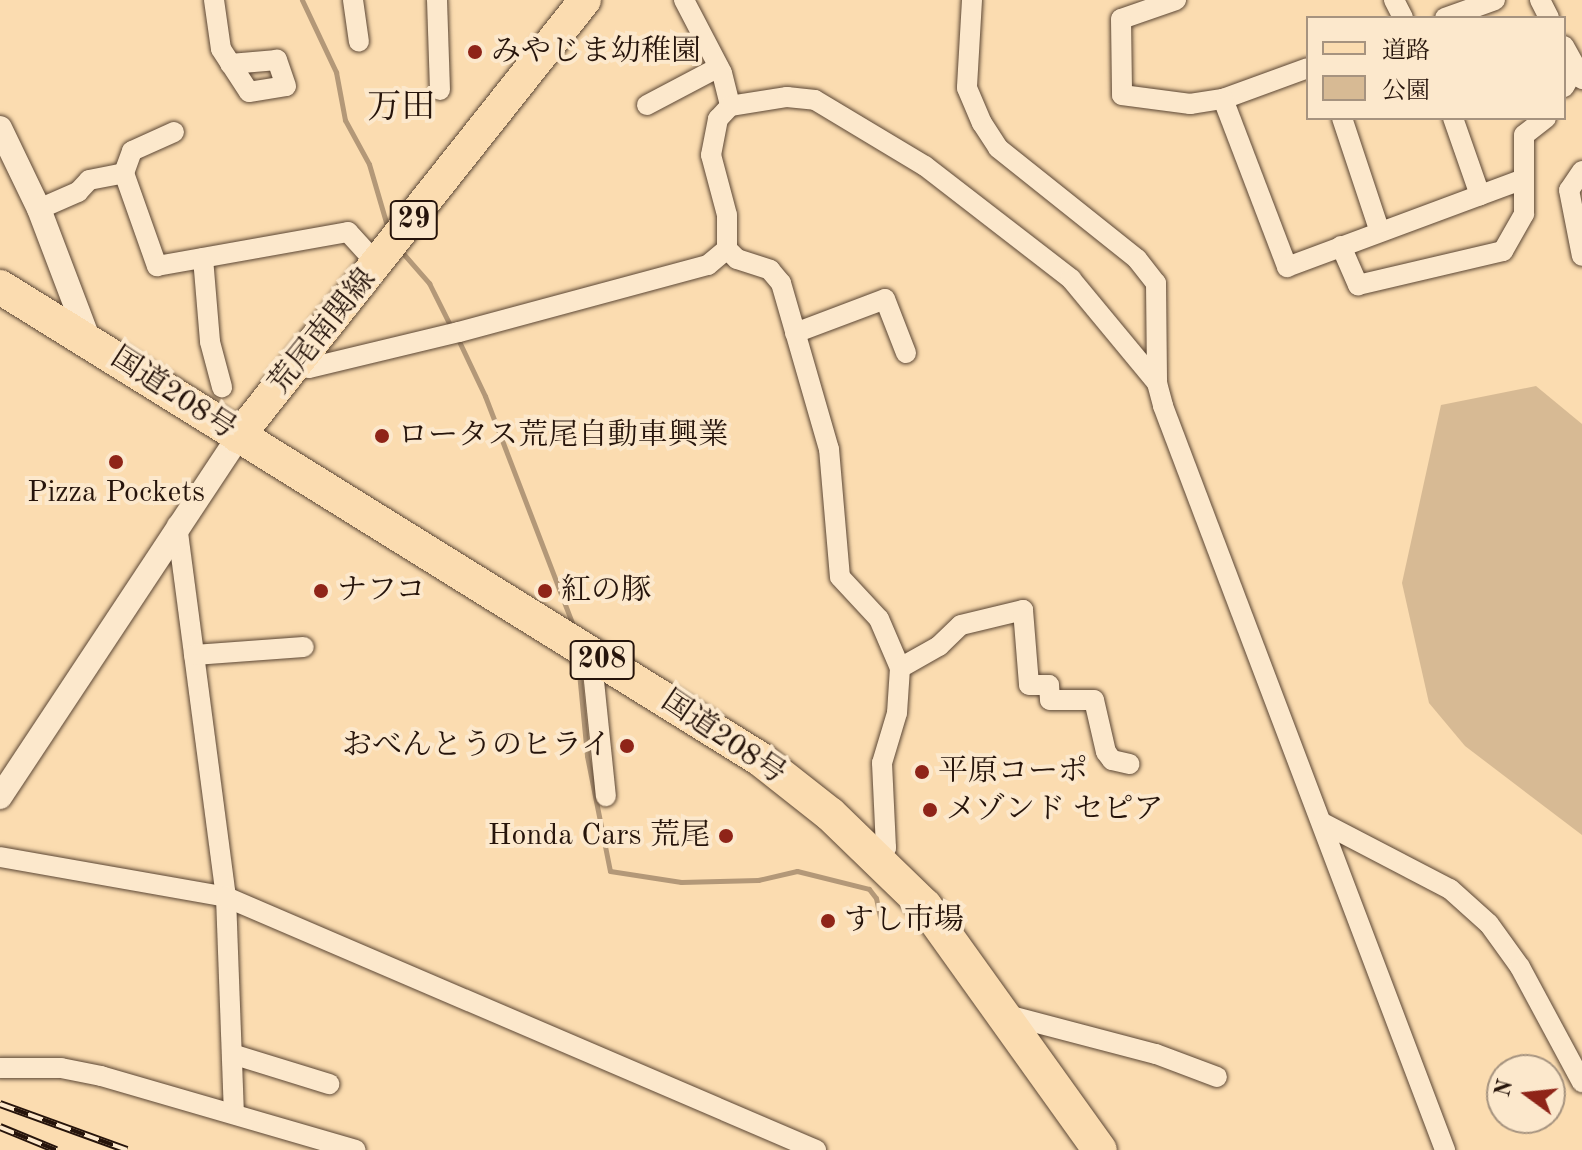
<!DOCTYPE html>
<meta charset="utf-8">
<style>
body{margin:0}
#map{position:relative;width:1582px;height:1150px;overflow:hidden;background:#fbdcb0;font-family:"Old Standard TT","Noto Serif JP",serif}
div>[style]{position:absolute}
.green>*{inset:0;background:#d7ba94}
.stream>*{height:5px;margin:-2.5px;padding:0 2.5px;transform-origin:2.5px;border-radius:2.5px;background:#b39878}
.roads{filter:drop-shadow(0 0 2px #5b4634) drop-shadow(0 0 2px #5b4634)}
.minor>*{height:20px;margin:-10px;padding:0 10px;transform-origin:10px;border-radius:10px;background:#fce8cc}
.tertiary>*{height:24px;margin:-12px;padding:0 12px;transform-origin:12px;border-radius:12px;background:#fce8cc}
.primary>*{height:32px;margin:-16px;padding:0 16px;transform-origin:16px;border-radius:16px;background:#fbdcb0}
.trunk>*{height:34px;margin:-17px;padding:0 17px;transform-origin:17px;border-radius:17px;background:#fbdcb0}
.rail>*{height:8px;margin-top:-4px;transform-origin:0;background:repeating-linear-gradient(90deg,#fce8cc 0 15px,#26140b 0 30px);box-sizing:border-box;border-block:2px solid #26140b}
.dots>*{width:22px;height:22px;translate:-50% -50%;box-sizing:border-box;border:4px solid #fce8cc;border-radius:50%}
span{translate:-50% -50%;white-space:nowrap;text-align:center;line-height:1.15;-webkit-text-stroke:8px #fce8cc;paint-order:stroke}
.shield-label span{padding:2px 6px;background:#fce8cc;border:2px solid;border-radius:6px;-webkit-text-stroke-width:0}
.shield-label{font-size:28px;color:#26140b;font-weight:700}
.poi-label{font-size:30px;color:#26140b}
.left{translate:0 -50%;text-align:left}
.right{translate:-100% -50%;text-align:right}
.street-label{font-size:30px;color:#26140b}
.quarter-label{font-size:34px;color:#26140b}
.legend{position:absolute;left:1306px;top:16px;width:260px;height:104px;box-sizing:border-box;background:#fce8cc;border:2px solid #a6937f;margin:0;padding:10px 14px;list-style:none;font-size:24px;color:#26140b}
.legend li{display:flex;align-items:center;gap:16px;height:40px}
.legend b{width:40px;border:2px solid #a6937f}
.north{position:absolute;left:1486px;top:1054px;width:80px;height:80px;box-sizing:border-box;background:#fce8cc;border:2px solid #a6937f;border-radius:50%;rotate:285deg;font-size:22px;font-weight:700;line-height:32px;text-align:center;color:#26140b}
.north::after{content:'';display:block;margin:auto;width:28px;height:36px;background:#8f2418;clip-path:polygon(50% 0,100% 100%,50% 72%,0 100%)}
</style>
<div id="map">
<div class="green">
<div style="clip-path:polygon(1536px 386px,1582px 424px,1582px 835px,1465px 746px,1429px 703px,1402px 583px,1441px 405px)"></div>
</div>
<div class="stream">
<div style="left:302px;top:0;width:80px;rotate:64.7deg"></div>
<div style="left:336px;top:72px;width:49px;rotate:79.4deg"></div>
<div style="left:345px;top:120px;width:50px;rotate:61.4deg"></div>
<div style="left:369px;top:164px;width:68px;rotate:73.7deg"></div>
<div style="left:401px;top:251px;width:43px;rotate:48.8deg"></div>
<div style="left:429px;top:283px;width:51px;rotate:63.4deg"></div>
<div style="left:457px;top:337px;width:65px;rotate:64.6deg"></div>
<div style="left:485px;top:396px;width:248px;rotate:69deg"></div>
<div style="left:578px;top:662px;width:94px;rotate:84.5deg"></div>
<div style="left:587px;top:756px;width:117px;rotate:78.7deg"></div>
<div style="left:610px;top:871px;width:72px;rotate:8.8deg"></div>
<div style="left:681px;top:882px;width:77px;rotate:-1.5deg"></div>
<div style="left:758px;top:880px;width:40px;rotate:-13deg"></div>
<div style="left:797px;top:871px;width:74px;rotate:14deg"></div>
<div style="left:869px;top:889px;width:11px;rotate:52deg"></div>
<div style="left:876px;top:898px;width:29px;rotate:78deg"></div>
</div>
<div class="roads">
<div class="minor">
<div style="left:214px;top:0;width:49px;rotate:81.9deg"></div>
<div style="left:221px;top:49px;width:51px;rotate:56.9deg"></div>
<div style="left:249px;top:92px;width:37px;rotate:-9deg"></div>
<div style="left:286px;top:86px;width:28px;rotate:-109deg"></div>
<div style="left:277px;top:60px;width:47px;rotate:175.1deg"></div>
<div style="left:353px;top:0;width:42px;rotate:81.9deg"></div>
<div style="left:437px;top:0;width:90px;rotate:88.1deg"></div>
<div style="left:684px;top:0;width:82px;rotate:62.5deg"></div>
<div style="left:722px;top:73px;width:34px;rotate:76deg"></div>
<div style="left:972px;top:0;width:88px;rotate:93.3deg"></div>
<div style="left:967px;top:88px;width:38px;rotate:67deg"></div>
<div style="left:982px;top:123px;width:30px;rotate:57deg"></div>
<div style="left:998px;top:148px;width:178px;rotate:38.6deg"></div>
<div style="left:1137px;top:259px;width:31px;rotate:52deg"></div>
<div style="left:1156px;top:283px;width:100px;rotate:89.4deg"></div>
<div style="left:1157px;top:383px;width:24px;rotate:75deg"></div>
<div style="left:1163px;top:406px;width:796px;rotate:69.24deg"></div>
<div style="left:1176px;top:0;width:58px;rotate:160.9deg"></div>
<div style="left:1121px;top:19px;width:76px;rotate:89.2deg"></div>
<div style="left:1122px;top:95px;width:69px;rotate:7.5deg"></div>
<div style="left:1190px;top:104px;width:33px;rotate:-9deg"></div>
<div style="left:1223px;top:99px;width:90px;rotate:-20deg"></div>
<div style="left:1394px;top:0;width:20px;rotate:63deg"></div>
<div style="left:1540px;top:0;width:20px;rotate:63deg"></div>
<div style="left:1445px;top:18px;width:53px;rotate:-19.8deg"></div>
<div style="left:1564px;top:46px;width:38px;rotate:61deg"></div>
<div style="left:1564px;top:87px;width:22px;rotate:-60deg"></div>
<div style="left:1223px;top:99px;width:180px;rotate:69.1deg"></div>
<div style="left:1287px;top:267px;width:250px;rotate:-20.4deg"></div>
<div style="left:647px;top:105px;width:81px;rotate:-27.8deg"></div>
<div style="left:1342px;top:118px;width:120px;rotate:71.6deg"></div>
<div style="left:1453px;top:118px;width:82px;rotate:70.7deg"></div>
<div style="left:1582px;top:171px;width:23px;rotate:124deg"></div>
<div style="left:1569px;top:190px;width:67px;rotate:78.9deg"></div>
<div style="left:124px;top:173px;width:99px;rotate:70.5deg"></div>
<div style="left:157px;top:266px;width:194px;rotate:-10.1deg"></div>
<div style="left:348px;top:232px;width:45px;rotate:47.7deg"></div>
<div style="left:39px;top:209px;width:43px;rotate:-23.6deg"></div>
<div style="left:78px;top:192px;width:16px;rotate:-47deg"></div>
<div style="left:89px;top:180px;width:36px;rotate:-11deg"></div>
<div style="left:124px;top:173px;width:23px;rotate:-70deg"></div>
<div style="left:132px;top:151px;width:46px;rotate:-24.3deg"></div>
<div style="left:1341px;top:246px;width:43px;rotate:66.4deg"></div>
<div style="left:1358px;top:285px;width:149px;rotate:-13.2deg"></div>
<div style="left:1503px;top:251px;width:43px;rotate:-60.4deg"></div>
<div style="left:1524px;top:214px;width:79px;rotate:-90deg"></div>
<div style="left:1524px;top:135px;width:28px;rotate:-38deg"></div>
<div style="left:727px;top:249px;width:34px;rotate:-90deg"></div>
<div style="left:727px;top:215px;width:62px;rotate:-104.9deg"></div>
<div style="left:711px;top:155px;width:37px;rotate:-79deg"></div>
<div style="left:718px;top:119px;width:18px;rotate:-47deg"></div>
<div style="left:730px;top:106px;width:58px;rotate:-9deg"></div>
<div style="left:787px;top:97px;width:28px;rotate:6deg"></div>
<div style="left:815px;top:100px;width:128px;rotate:31deg"></div>
<div style="left:925px;top:166px;width:185px;rotate:37.7deg"></div>
<div style="left:1071px;top:279px;width:135px;rotate:50.4deg"></div>
<div style="left:203px;top:258px;width:84px;rotate:85.2deg"></div>
<div style="left:210px;top:342px;width:47px;rotate:75.1deg"></div>
<div style="left:795px;top:333px;width:96px;rotate:-20.7deg"></div>
<div style="left:885px;top:299px;width:58px;rotate:68.7deg"></div>
<div style="left:302px;top:358px;width:12px;rotate:55deg"></div>
<div style="left:309px;top:368px;width:154px;rotate:-13.5deg"></div>
<div style="left:459px;top:332px;width:258px;rotate:-15.1deg"></div>
<div style="left:708px;top:265px;width:25px;rotate:-40deg"></div>
<div style="left:727px;top:249px;width:14px;rotate:45deg"></div>
<div style="left:737px;top:259px;width:35px;rotate:18deg"></div>
<div style="left:770px;top:270px;width:17px;rotate:50deg"></div>
<div style="left:781px;top:283px;width:173px;rotate:73.9deg"></div>
<div style="left:829px;top:449px;width:128px;rotate:85.1deg"></div>
<div style="left:840px;top:577px;width:57px;rotate:47.1deg"></div>
<div style="left:879px;top:619px;width:53px;rotate:66.8deg"></div>
<div style="left:900px;top:668px;width:45px;rotate:93.8deg"></div>
<div style="left:897px;top:713px;width:52px;rotate:106.7deg"></div>
<div style="left:882px;top:763px;width:85px;rotate:87.3deg"></div>
<div style="left:886px;top:848px;width:12px;rotate:132deg"></div>
<div style="left:177px;top:525px;width:375px;rotate:82.5deg"></div>
<div style="left:226px;top:897px;width:214px;rotate:87.9deg"></div>
<div style="left:591px;top:652px;width:145px;rotate:84.1deg"></div>
<div style="left:194px;top:655px;width:110px;rotate:-4.2deg"></div>
<div style="left:900px;top:668px;width:45px;rotate:-29.4deg"></div>
<div style="left:939px;top:646px;width:30px;rotate:-44deg"></div>
<div style="left:961px;top:625px;width:64px;rotate:-13.6deg"></div>
<div style="left:1023px;top:610px;width:75px;rotate:85.4deg"></div>
<div style="left:1029px;top:685px;width:20px"></div>
<div style="left:1049px;top:685px;width:15px;rotate:86deg"></div>
<div style="left:1050px;top:700px;width:44px"></div>
<div style="left:1094px;top:700px;width:53px;rotate:77deg"></div>
<div style="left:1106px;top:752px;width:10px;rotate:53deg"></div>
<div style="left:1112px;top:760px;width:18px;rotate:13deg"></div>
<div style="left:1323px;top:823px;width:143px;rotate:27.5deg"></div>
<div style="left:1450px;top:889px;width:52px;rotate:41.9deg"></div>
<div style="left:1489px;top:924px;width:53px;rotate:54.2deg"></div>
<div style="left:1520px;top:967px;width:131px;rotate:61.7deg"></div>
<div style="left:0;top:857px;width:230px;rotate:10deg"></div>
<div style="left:226px;top:897px;width:642px;rotate:23.21deg"></div>
<div style="left:1007px;top:1015px;width:154px;rotate:14.7deg"></div>
<div style="left:1156px;top:1054px;width:65px;rotate:20.7deg"></div>
<div style="left:232px;top:1054px;width:102px;rotate:17.2deg"></div>
<div style="left:0;top:1068px;width:61px"></div>
<div style="left:61px;top:1068px;width:41px;rotate:11.3deg"></div>
<div style="left:101px;top:1076px;width:265px;rotate:16.2deg"></div>
</div>
<div class="tertiary">
<div style="left:0;top:128px;width:90px;rotate:64.3deg"></div>
<div style="left:39px;top:209px;width:138px;rotate:69.2deg"></div>
<div style="left:0;top:797px;width:432px;rotate:-56.5deg"></div>
</div>
<div class="primary">
<div style="left:238px;top:437px;width:558px;rotate:-51.55deg"></div>
</div>
<div class="trunk">
<div style="left:0;top:287px;width:895px;rotate:31.84deg"></div>
<div style="left:760px;top:759px;width:89px;rotate:38.2deg"></div>
<div style="left:830px;top:814px;width:132px;rotate:44.1deg"></div>
<div style="left:925px;top:906px;width:300px;rotate:54.4deg"></div>
</div>
</div>
<div class="rail">
<div style="left:0;top:1104px;width:135px;rotate:19.9deg"></div>
<div style="left:0;top:1127px;width:61px;rotate:22.3deg"></div>
</div>
<div class="dots">
<div style="left:475px;top:52px;background:#8f2418"></div>
<div style="left:382px;top:436px;background:#8f2418"></div>
<div style="left:116px;top:462px;background:#8f2418"></div>
<div style="left:321px;top:591px;background:#8f2418"></div>
<div style="left:545px;top:591px;background:#8f2418"></div>
<div style="left:627px;top:746px;background:#8f2418"></div>
<div style="left:922px;top:772px;background:#8f2418"></div>
<div style="left:930px;top:810px;background:#8f2418"></div>
<div style="left:726px;top:836px;background:#8f2418"></div>
<div style="left:828px;top:921px;background:#8f2418"></div>
</div>
<div class="shield-label">
<span style="left:414px;top:220px">29</span>
<span style="left:602px;top:660px">208</span>
</div>
<div class="poi-label">
<span class="left" style="left:491px;top:52px">みやじま幼稚園</span>
<span class="left" style="left:398px;top:436px">ロータス荒尾自動車興業</span>
<span style="left:116px;top:493px">Pizza Pockets</span>
<span class="left" style="left:337px;top:591px">ナフコ</span>
<span class="left" style="left:561px;top:591px">紅の豚</span>
<span class="right" style="left:611px;top:746px">おべんとうのヒライ</span>
<span class="left" style="left:938px;top:772px">平原コーポ</span>
<span class="left" style="left:946px;top:810px">メゾンド セピア</span>
<span class="right" style="left:710px;top:836px">Honda Cars 荒尾</span>
<span class="left" style="left:844px;top:921px">すし市場</span>
</div>
<div class="street-label">
<span style="left:323px;top:332px;rotate:-51deg">荒尾南関線</span>
<span style="left:173px;top:394px;rotate:33deg">国道208号</span>
<span style="left:723px;top:738px;rotate:34deg">国道208号</span>
</div>
<div class="quarter-label">
<span style="left:401px;top:109px">万田</span>
</div>
<ul class="legend">
<li><b style="height:10px;background:#fbdcb0"></b>道路</li>
<li><b style="height:22px;background:#d7ba94"></b>公園</li>
</ul>
<div class="north">N</div>
</div>
